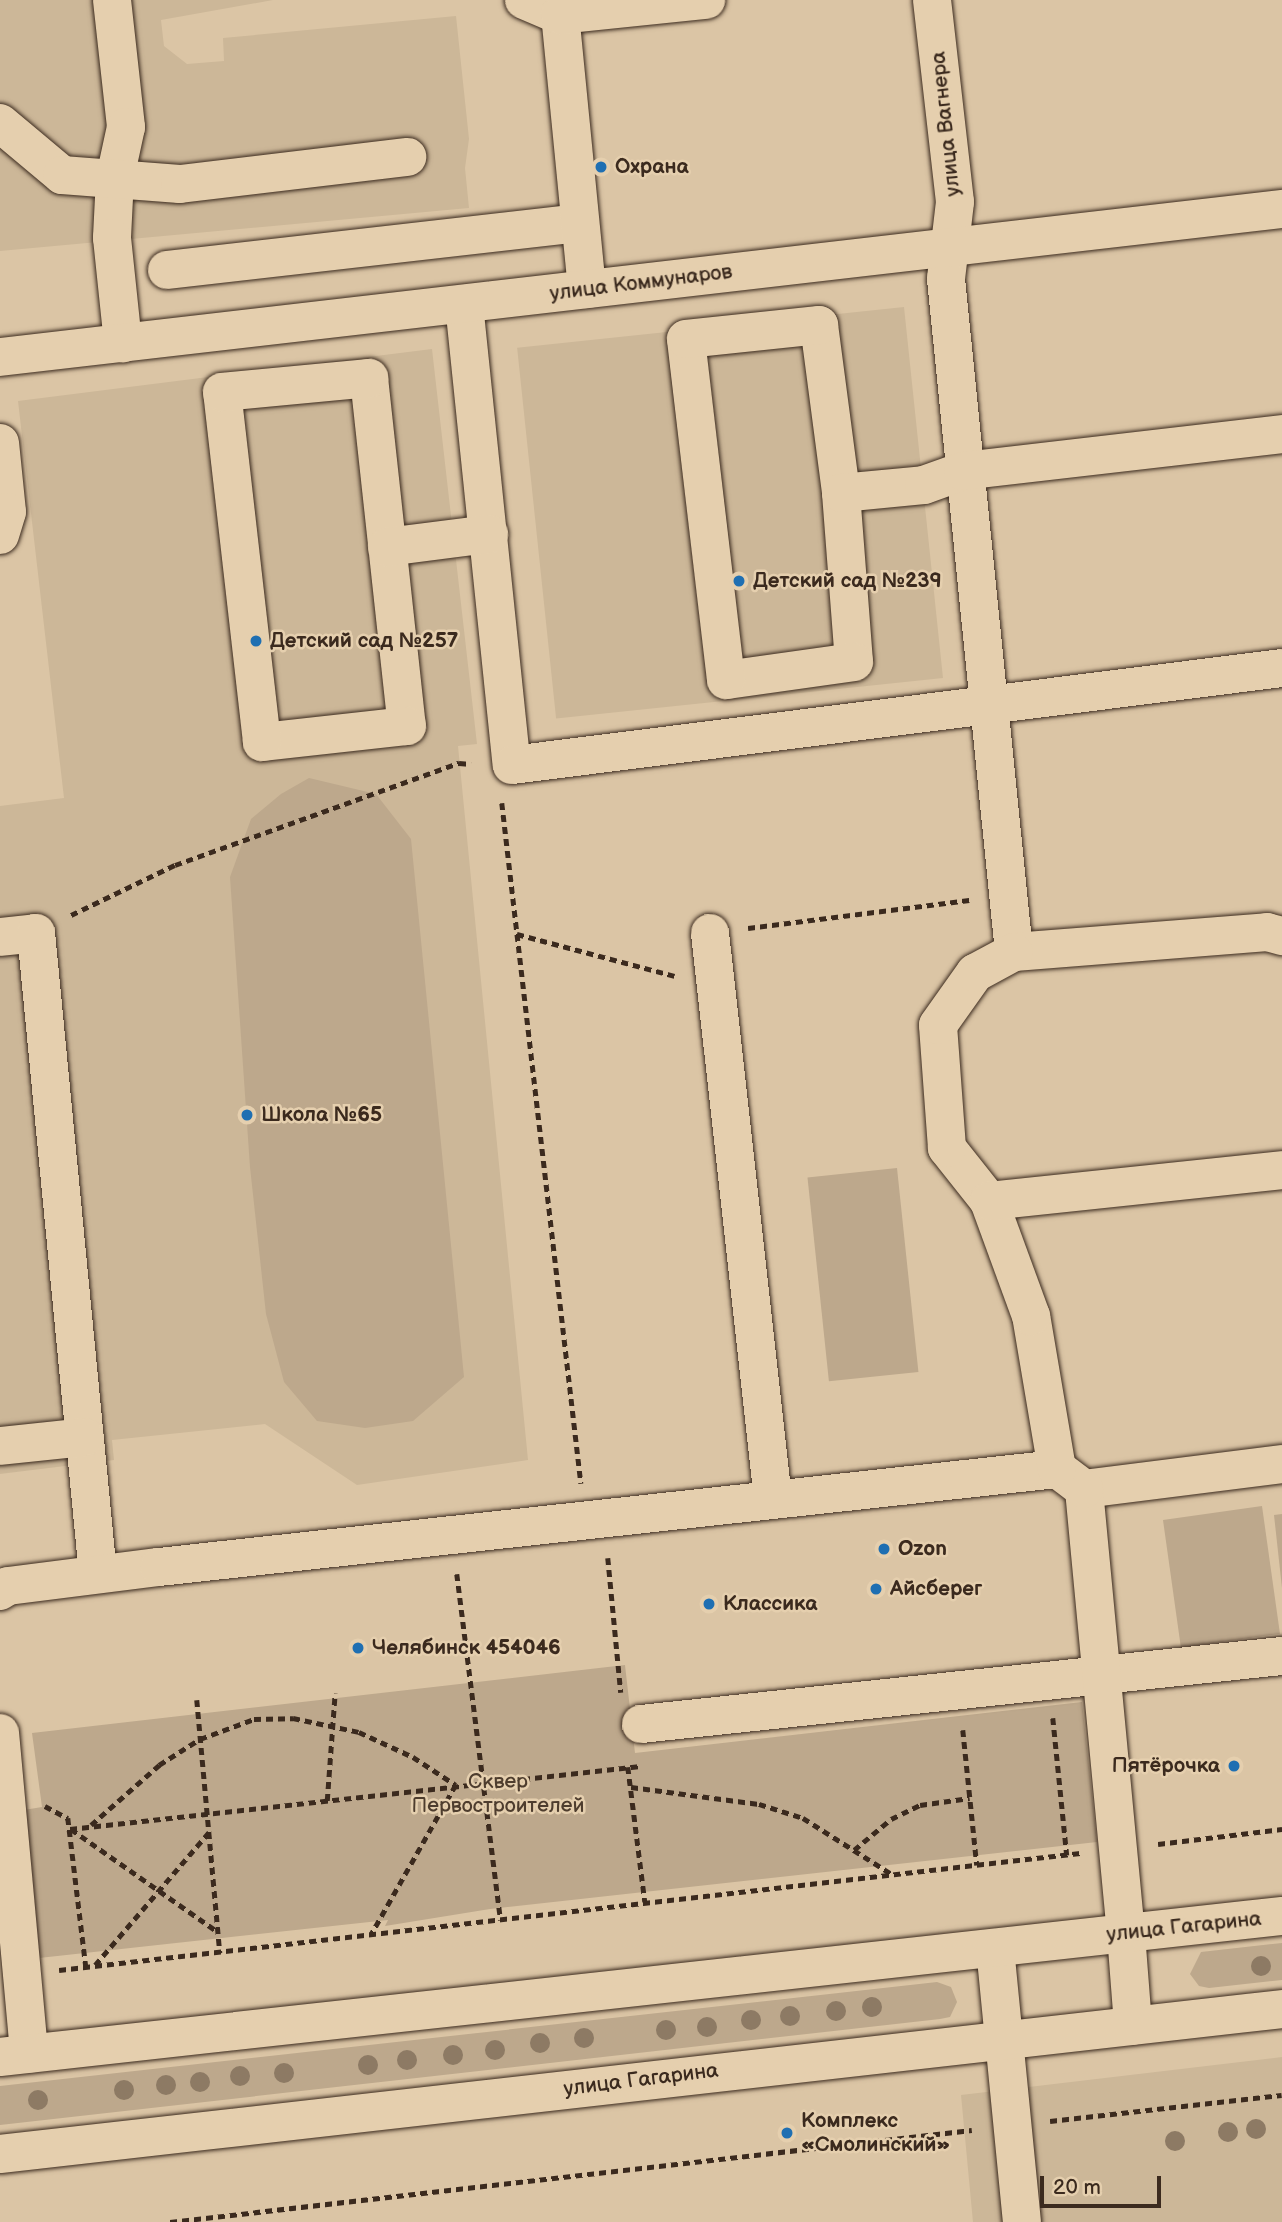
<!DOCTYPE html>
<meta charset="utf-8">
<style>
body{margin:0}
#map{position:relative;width:1282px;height:2222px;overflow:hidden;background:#dbc5a5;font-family:"Balsamiq Sans",sans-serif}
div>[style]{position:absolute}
.built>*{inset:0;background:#ccb798;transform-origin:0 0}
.green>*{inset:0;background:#bda88c;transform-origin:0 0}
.path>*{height:4.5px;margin-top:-2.25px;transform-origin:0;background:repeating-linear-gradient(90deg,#3b2a1e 0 7px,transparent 0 12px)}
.roads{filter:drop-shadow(0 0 2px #3b2a1e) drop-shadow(0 0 2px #3b2a1e)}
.minor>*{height:38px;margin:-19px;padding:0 19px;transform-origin:19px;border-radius:19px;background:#e5cfae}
.major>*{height:38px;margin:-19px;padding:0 19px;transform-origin:19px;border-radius:19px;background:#e5cfae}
.trees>*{width:20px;height:20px;margin:-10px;border-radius:50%;background:#8d7a64}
.dots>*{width:19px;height:19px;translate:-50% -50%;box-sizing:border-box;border:4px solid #e5cfae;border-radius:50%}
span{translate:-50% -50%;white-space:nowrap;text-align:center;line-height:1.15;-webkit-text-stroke:5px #e5cfae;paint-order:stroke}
.street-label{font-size:21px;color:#3b2a1e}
.poi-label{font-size:21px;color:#3b2a1e;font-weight:700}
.left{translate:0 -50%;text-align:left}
.right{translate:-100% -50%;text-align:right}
.park-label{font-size:21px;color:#4e3d2e}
.scale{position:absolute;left:1040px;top:2176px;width:121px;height:32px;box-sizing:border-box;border:4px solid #3b2a1e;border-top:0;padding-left:9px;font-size:21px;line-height:24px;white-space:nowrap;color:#3b2a1e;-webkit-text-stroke:5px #e5cfae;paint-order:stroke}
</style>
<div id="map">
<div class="built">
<div style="clip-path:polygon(0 0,273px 0,161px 20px,164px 46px,187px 64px,224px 61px,223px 38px,456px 16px,469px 139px,465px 168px,469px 208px,0 251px)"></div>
<div style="left:904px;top:307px;width:373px;height:389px;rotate:84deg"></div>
<div style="clip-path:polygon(432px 349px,477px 744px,458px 746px,528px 1460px,357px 1485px,265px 1424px,112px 1440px,114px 1460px,0 1474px,0 806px,64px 798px,18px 401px)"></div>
<div style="clip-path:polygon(1282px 2057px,1282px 2222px,973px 2222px,961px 2095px)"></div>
</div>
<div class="green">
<div style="clip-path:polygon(309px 778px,376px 794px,411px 839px,464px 1377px,413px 1421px,365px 1428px,317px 1421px,284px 1382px,266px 1314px,250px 1167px,230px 877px,251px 819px,281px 794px)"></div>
<div style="left:897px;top:1168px;width:205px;height:90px;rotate:84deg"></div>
<div style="left:1262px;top:1506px;width:129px;height:100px;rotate:82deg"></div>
<div style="clip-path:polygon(1282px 1514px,1282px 1588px,1274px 1515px)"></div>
<div style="clip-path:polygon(625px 1665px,635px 1753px,1082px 1702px,1097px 1842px,490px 1909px,385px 1926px,388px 1920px,39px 1958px,24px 1810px,42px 1807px,32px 1733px)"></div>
<div style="clip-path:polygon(1282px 1943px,1282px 1980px,1209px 1988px,1199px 1986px,1190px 1974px,1201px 1952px)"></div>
<div style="clip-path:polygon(937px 1982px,951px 1987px,957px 2002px,950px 2017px,940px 2019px,0 2125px,0 2086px)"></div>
</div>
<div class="path">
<div style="left:502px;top:803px;width:685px;rotate:83.37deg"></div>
<div style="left:71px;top:915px;width:115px;rotate:-25.7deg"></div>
<div style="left:175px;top:865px;width:302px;rotate:-19.8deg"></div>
<div style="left:459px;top:763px;width:12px;rotate:5deg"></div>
<div style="left:748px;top:928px;width:223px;rotate:-7.2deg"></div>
<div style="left:517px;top:934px;width:163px;rotate:14.9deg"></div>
<div style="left:608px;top:1558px;width:135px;rotate:84.5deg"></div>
<div style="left:457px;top:1574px;width:349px;rotate:82.8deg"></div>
<div style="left:197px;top:1700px;width:254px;rotate:84.8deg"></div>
<div style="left:1053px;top:1718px;width:138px;rotate:84.2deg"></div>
<div style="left:963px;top:1730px;width:136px;rotate:84.1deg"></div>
<div style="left:628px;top:1767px;width:136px;rotate:82.8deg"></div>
<div style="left:631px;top:1787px;width:129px;rotate:7.6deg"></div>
<div style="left:759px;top:1804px;width:46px;rotate:17.7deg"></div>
<div style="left:803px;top:1818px;width:107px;rotate:32.3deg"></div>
<div style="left:327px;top:1801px;width:108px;rotate:-85.8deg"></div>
<div style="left:45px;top:1806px;width:26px;rotate:28deg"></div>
<div style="left:68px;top:1818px;width:150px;rotate:83.1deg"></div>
<div style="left:91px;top:1825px;width:91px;rotate:-41.4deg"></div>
<div style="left:159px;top:1765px;width:49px;rotate:-32.4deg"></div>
<div style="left:200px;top:1739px;width:58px;rotate:-20.3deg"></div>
<div style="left:254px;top:1719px;width:39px;rotate:-1deg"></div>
<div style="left:293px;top:1718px;width:67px;rotate:12deg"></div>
<div style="left:359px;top:1732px;width:60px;rotate:24.8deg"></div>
<div style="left:413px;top:1757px;width:51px;rotate:33.1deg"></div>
<div style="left:456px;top:1785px;width:172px;rotate:119.5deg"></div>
<div style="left:70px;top:1829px;width:574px;rotate:-6.3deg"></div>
<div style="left:71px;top:1829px;width:179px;rotate:35deg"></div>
<div style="left:1158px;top:1844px;width:125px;rotate:-6.9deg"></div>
<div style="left:854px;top:1850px;width:48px;rotate:-40deg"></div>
<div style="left:891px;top:1819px;width:32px;rotate:-26deg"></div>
<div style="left:920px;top:1805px;width:50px;rotate:-8deg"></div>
<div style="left:95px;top:1965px;width:175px;rotate:-49.4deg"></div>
<div style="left:59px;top:1970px;width:1028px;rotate:-6.54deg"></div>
<div style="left:1050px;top:2121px;width:233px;rotate:-6.4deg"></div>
<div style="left:170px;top:2222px;width:807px;rotate:-6.54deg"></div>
</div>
<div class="roads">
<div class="minor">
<div style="left:112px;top:0;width:128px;rotate:83.7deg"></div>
<div style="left:126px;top:127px;width:52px;rotate:102.2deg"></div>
<div style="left:115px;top:178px;width:60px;rotate:92.9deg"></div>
<div style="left:112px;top:238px;width:106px;rotate:84deg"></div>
<div style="left:524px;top:0;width:39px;rotate:23deg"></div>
<div style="left:932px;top:0;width:203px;rotate:83.5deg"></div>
<div style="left:955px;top:202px;width:78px;rotate:96.7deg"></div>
<div style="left:946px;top:279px;width:676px;rotate:84.23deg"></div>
<div style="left:1014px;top:952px;width:254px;rotate:-4.5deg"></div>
<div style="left:1267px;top:932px;width:16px;rotate:15deg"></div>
<div style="left:0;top:123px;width:81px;rotate:40deg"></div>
<div style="left:62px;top:175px;width:118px;rotate:4.4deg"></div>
<div style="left:180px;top:184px;width:229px;rotate:-6.8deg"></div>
<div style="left:167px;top:270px;width:415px;rotate:-6.5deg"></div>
<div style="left:587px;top:289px;width:275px;rotate:-95.6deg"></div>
<div style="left:560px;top:15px;width:147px;rotate:-5.9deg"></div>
<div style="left:464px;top:304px;width:463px;rotate:84.1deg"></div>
<div style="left:512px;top:765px;width:776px;rotate:-7.18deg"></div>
<div style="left:819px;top:325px;width:169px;rotate:82.5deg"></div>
<div style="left:841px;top:493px;width:169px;rotate:85.6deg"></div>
<div style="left:854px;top:662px;width:129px;rotate:172deg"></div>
<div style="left:726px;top:680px;width:343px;rotate:-96.7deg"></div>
<div style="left:686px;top:339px;width:134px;rotate:-6deg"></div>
<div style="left:0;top:357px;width:1291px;rotate:-6.59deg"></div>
<div style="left:369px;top:378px;width:350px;rotate:83.8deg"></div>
<div style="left:407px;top:726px;width:146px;rotate:173.7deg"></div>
<div style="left:262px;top:742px;width:352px;rotate:-96.5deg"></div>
<div style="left:222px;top:392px;width:148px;rotate:-5.4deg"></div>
<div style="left:0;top:443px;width:69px;rotate:84.2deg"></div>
<div style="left:7px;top:512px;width:24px;rotate:107deg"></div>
<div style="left:841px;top:493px;width:83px;rotate:-5.5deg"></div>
<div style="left:924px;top:485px;width:41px;rotate:-19.7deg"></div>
<div style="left:963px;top:471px;width:321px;rotate:-6.6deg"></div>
<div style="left:387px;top:547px;width:103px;rotate:-7.3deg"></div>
<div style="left:710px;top:933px;width:569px;rotate:83.65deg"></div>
<div style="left:0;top:937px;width:36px;rotate:-6deg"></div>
<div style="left:36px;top:933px;width:644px;rotate:84.48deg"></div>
<div style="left:989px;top:1201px;width:68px;rotate:-128.4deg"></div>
<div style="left:947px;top:1148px;width:123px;rotate:-94.2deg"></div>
<div style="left:938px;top:1025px;width:64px;rotate:-54.6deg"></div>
<div style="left:975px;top:973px;width:44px;rotate:-28.3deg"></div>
<div style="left:0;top:1446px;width:85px;rotate:-6deg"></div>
<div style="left:1084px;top:1489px;width:200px;rotate:-7.2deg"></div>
<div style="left:0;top:1591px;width:9px;rotate:-32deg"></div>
<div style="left:8px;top:1586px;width:152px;rotate:-7.2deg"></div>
<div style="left:159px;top:1567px;width:903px;rotate:-6.23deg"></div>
<div style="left:641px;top:1724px;width:645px;rotate:-6.06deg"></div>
<div style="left:0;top:1733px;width:322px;rotate:84.8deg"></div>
<div style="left:1126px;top:1934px;width:447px;rotate:-95.4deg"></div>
<div style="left:1084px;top:1489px;width:34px;rotate:-143deg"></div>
<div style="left:1057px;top:1469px;width:155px;rotate:-99.6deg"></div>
<div style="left:1031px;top:1316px;width:122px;rotate:-110.1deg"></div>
<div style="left:989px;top:1201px;width:295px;rotate:-6deg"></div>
<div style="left:1004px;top:2039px;width:184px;rotate:84.4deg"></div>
</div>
<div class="major">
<div style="left:1126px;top:1934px;width:92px;rotate:85.6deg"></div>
<div style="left:995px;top:1948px;width:91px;rotate:84.4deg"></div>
<div style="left:0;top:2057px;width:1290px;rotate:-6.28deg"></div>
<div style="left:0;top:2154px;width:1290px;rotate:-6.45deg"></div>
</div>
</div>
<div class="trees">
<div style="left:1261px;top:1966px"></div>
<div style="left:872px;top:2007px"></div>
<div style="left:836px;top:2011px"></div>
<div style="left:790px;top:2016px"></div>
<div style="left:751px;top:2020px"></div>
<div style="left:707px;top:2027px"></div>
<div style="left:666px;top:2030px"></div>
<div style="left:584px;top:2038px"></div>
<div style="left:540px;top:2043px"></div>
<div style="left:495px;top:2050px"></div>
<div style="left:453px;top:2055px"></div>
<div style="left:407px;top:2060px"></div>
<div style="left:368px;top:2065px"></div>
<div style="left:284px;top:2073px"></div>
<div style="left:240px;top:2076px"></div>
<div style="left:200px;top:2082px"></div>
<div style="left:166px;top:2085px"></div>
<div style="left:124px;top:2090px"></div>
<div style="left:38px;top:2100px"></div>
<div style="left:1256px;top:2129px"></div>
<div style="left:1228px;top:2132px"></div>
<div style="left:1175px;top:2141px"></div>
</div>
<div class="dots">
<div style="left:601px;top:167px;background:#1f6fb2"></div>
<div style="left:739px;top:581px;background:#1f6fb2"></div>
<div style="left:256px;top:641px;background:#1f6fb2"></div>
<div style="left:247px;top:1115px;background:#1f6fb2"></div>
<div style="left:884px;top:1549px;background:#1f6fb2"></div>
<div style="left:876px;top:1589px;background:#1f6fb2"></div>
<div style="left:709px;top:1604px;background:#1f6fb2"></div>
<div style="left:358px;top:1648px;background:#1f6fb2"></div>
<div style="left:1234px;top:1766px;background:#1f6fb2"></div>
<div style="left:787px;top:2133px;background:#1f6fb2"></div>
</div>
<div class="street-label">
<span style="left:946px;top:124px;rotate:-96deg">улица Вагнера</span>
<span style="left:641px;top:283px;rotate:-7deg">улица Коммунаров</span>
<span style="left:1184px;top:1927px;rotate:-6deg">улица Гагарина</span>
<span style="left:641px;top:2080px;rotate:-7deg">улица Гагарина</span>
</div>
<div class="poi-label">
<span class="left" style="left:615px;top:167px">Охрана</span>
<span class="left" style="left:753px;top:581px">Детский сад №239</span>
<span class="left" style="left:270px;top:641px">Детский сад №257</span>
<span class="left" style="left:261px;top:1115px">Школа №65</span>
<span class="left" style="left:898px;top:1549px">Ozon</span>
<span class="left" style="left:890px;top:1589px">Айсберег</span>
<span class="left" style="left:723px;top:1604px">Классика</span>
<span class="left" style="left:372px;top:1648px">Челябинск 454046</span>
<span class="right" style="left:1220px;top:1766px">Пятёрочка</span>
<span class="left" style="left:801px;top:2133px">Комплекс<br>«Смолинский»</span>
</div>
<div class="park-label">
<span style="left:498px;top:1794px">Сквер<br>Первостроителей</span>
</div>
<div class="scale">20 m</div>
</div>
